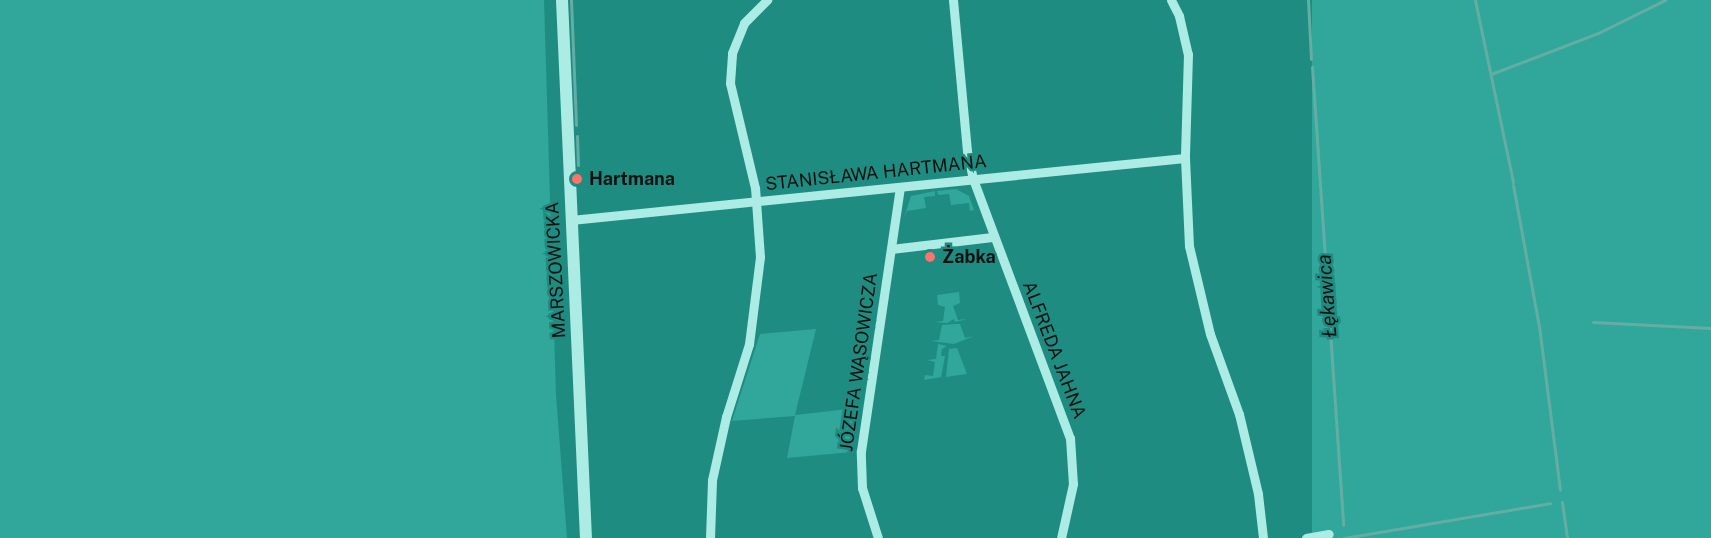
<!DOCTYPE html>
<meta charset="utf-8">
<style>
body{margin:0}
#map{position:relative;width:1711px;height:538px;overflow:hidden;background:#1f8c81;font-family:"Public Sans",sans-serif}
div>[style]{position:absolute}
.green>*{inset:0;background:#30a79a;transform-origin:0 0}
.stream>*{height:3px;margin:-1.5px;padding:0 1.5px;transform-origin:1.5px;border-radius:1.5px;background:#64ada5}
.minor>*{height:9px;margin:-4.5px;padding:0 4.5px;transform-origin:4.5px;border-radius:4.5px;background:#acece4}
.tertiary>*{height:12px;margin:-6px;padding:0 6px;transform-origin:6px;border-radius:6px;background:#acece4}
.dots>*{width:16px;height:16px;translate:-50% -50%;box-sizing:border-box;border:3px solid #1f8c81;border-radius:50%}
span{translate:-50% -50%;white-space:nowrap;text-align:center;line-height:1.15;-webkit-text-stroke:5px #1f8c81;paint-order:stroke}
.street-label{font-size:18px;color:#111}
.poi-label{font-size:18px;color:#111;font-weight:700}
.left{translate:0 -50%;text-align:left}
.water-label{font-size:20px;color:#111;font-style:italic}
</style>
<div id="map">
<div class="green">
<div style="clip-path:polygon(0 0,544px 0,556px 395px,567px 538px,0 538px)"></div>
<div style="left:1312px;top:0;width:399px;height:539px"></div>
<div style="clip-path:polygon(956px 189px,969px 196px,974px 210px,970px 211px,969px 203px,951px 205px,949px 194px,938px 195px,937px 191px)"></div>
<div style="clip-path:polygon(935px 191px,935px 196px,924px 197px,926px 208px,907px 211px,904px 218px,911px 196px)"></div>
<div style="clip-path:polygon(959px 292px,960px 303px,953px 306px,958px 320px,967px 319px,955px 322px,954px 319px,947px 323px,935px 322px,943px 321px,945px 307px,938px 305px,937px 295px)"></div>
<div style="clip-path:polygon(955px 324px,960px 324px,965px 338px,974px 336px,954px 344px,931px 341px,939px 340px,942px 325px)"></div>
<div style="clip-path:polygon(816px 329px,795px 415px,857px 408px,852px 452px,787px 458px,795px 416px,732px 421px,760px 334px)"></div>
<div style="clip-path:polygon(938px 344px,947px 346px,942px 349px,941px 356px,945px 356px,941px 377px,924px 380px,925px 375px,933px 376px,935px 362px,927px 360px,936px 359px)"></div>
<div style="clip-path:polygon(957px 348px,967px 374px,946px 377px,949px 349px)"></div>
</div>
<div class="stream">
<div style="left:571px;top:0;width:125px;rotate:87.7deg"></div>
<div style="left:1308px;top:0;width:59px;rotate:87.1deg"></div>
<div style="left:1475px;top:0;width:186px;rotate:78.2deg"></div>
<div style="left:1312px;top:67px;width:459px;rotate:86.1deg"></div>
<div style="left:1491px;top:74px;width:115px;rotate:-21deg"></div>
<div style="left:1598px;top:33px;width:75px;rotate:-26.2deg"></div>
<div style="left:577px;top:136px;width:29px;rotate:88deg"></div>
<div style="left:1513px;top:185px;width:143px;rotate:79.6deg"></div>
<div style="left:1539px;top:326px;width:165px;rotate:82.7deg"></div>
<div style="left:1593px;top:322px;width:118px;rotate:2.9deg"></div>
<div style="left:1562px;top:502px;width:36px;rotate:82deg"></div>
<div style="left:1344px;top:538px;width:209px;rotate:-9.6deg"></div>
</div>
<div class="minor">
<div style="left:953px;top:0;width:152px;rotate:84.7deg"></div>
<div style="left:967px;top:151px;width:29px;rotate:78deg"></div>
<div style="left:973px;top:179px;width:277px;rotate:69.5deg"></div>
<div style="left:1070px;top:438px;width:46px;rotate:86.3deg"></div>
<div style="left:1073px;top:484px;width:55px;rotate:102.5deg"></div>
<div style="left:1171px;top:0;width:18px;rotate:63deg"></div>
<div style="left:1179px;top:16px;width:39px;rotate:77deg"></div>
<div style="left:1188px;top:54px;width:104px;rotate:91.7deg"></div>
<div style="left:1185px;top:158px;width:88px;rotate:87.4deg"></div>
<div style="left:1189px;top:246px;width:90px;rotate:76.6deg"></div>
<div style="left:1210px;top:334px;width:85px;rotate:70.1deg"></div>
<div style="left:1239px;top:414px;width:82px;rotate:76.6deg"></div>
<div style="left:1258px;top:494px;width:44px;rotate:83.5deg"></div>
<div style="left:571px;top:220px;width:617px;rotate:-5.77deg"></div>
<div style="left:891px;top:249px;width:102px;rotate:-6.8deg"></div>
<div style="left:710px;top:538px;width:58px;rotate:-88deg"></div>
<div style="left:712px;top:480px;width:65px;rotate:-77.5deg"></div>
<div style="left:726px;top:417px;width:77px;rotate:-72.5deg"></div>
<div style="left:749px;top:344px;width:88px;rotate:-82.8deg"></div>
<div style="left:760px;top:257px;width:69px;rotate:-94.1deg"></div>
<div style="left:755px;top:188px;width:108px;rotate:-103.4deg"></div>
<div style="left:730px;top:83px;width:30px;rotate:-86deg"></div>
<div style="left:732px;top:53px;width:32px;rotate:-68deg"></div>
<div style="left:744px;top:23px;width:33px;rotate:-45deg"></div>
<div style="left:878px;top:538px;width:52px;rotate:-107.7deg"></div>
<div style="left:862px;top:488px;width:37px;rotate:-92deg"></div>
<div style="left:861px;top:451px;width:266px;rotate:-81.6deg"></div>
<div style="left:1306px;top:538px;width:23px;rotate:-10deg"></div>
</div>
<div class="tertiary">
<div style="left:562px;top:0;width:539px;rotate:87.45deg"></div>
</div>
<div class="dots">
<div style="left:577px;top:179px;background:#fa736c"></div>
<div style="left:930px;top:257px;background:#fa736c"></div>
</div>
<div class="street-label">
<span style="left:876px;top:173px;rotate:-6deg">STANISŁAWA HARTMANA</span>
<span style="left:556px;top:270px;rotate:-93deg">MARSZOWICKA</span>
<span style="left:1054px;top:350px;rotate:69deg">ALFREDA JAHNA</span>
<span style="left:859px;top:362px;rotate:-82deg">JÓZEFA WĄSOWICZA</span>
</div>
<div class="poi-label">
<span class="left" style="left:589px;top:179px">Hartmana</span>
<span class="left" style="left:942px;top:257px">Żabka</span>
</div>
<div class="water-label">
<span style="left:1327px;top:296px;rotate:-94deg">Łękawica</span>
</div>
</div>
